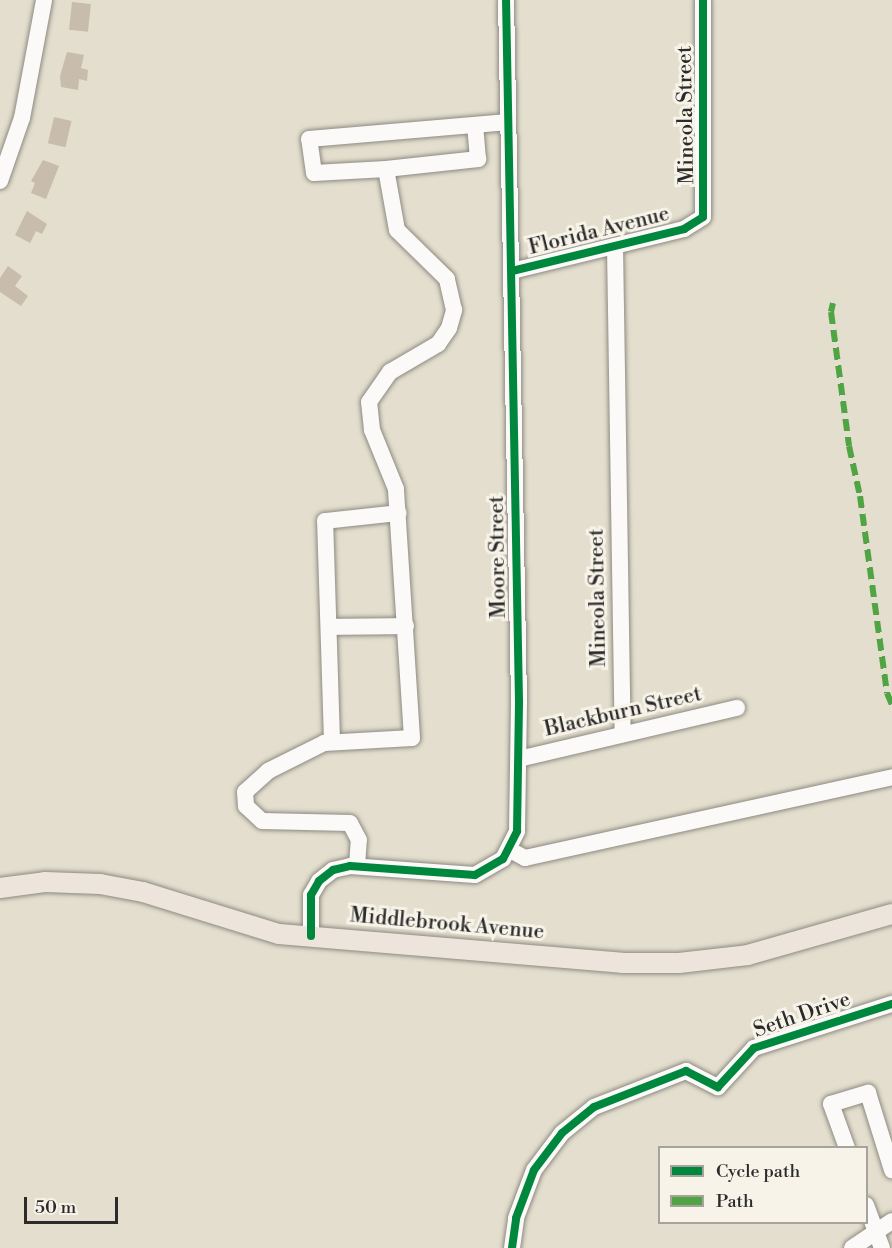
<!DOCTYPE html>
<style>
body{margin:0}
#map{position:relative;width:892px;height:1248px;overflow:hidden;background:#e3decd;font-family:"Libre Bodoni",serif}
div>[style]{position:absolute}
.building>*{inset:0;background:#c8bcad;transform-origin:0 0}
.roads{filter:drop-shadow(0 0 2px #8d8a82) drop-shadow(0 0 2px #8d8a82)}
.minor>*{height:16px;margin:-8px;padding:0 8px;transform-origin:8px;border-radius:8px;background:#fbfaf8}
.major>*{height:20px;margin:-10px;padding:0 10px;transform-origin:10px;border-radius:10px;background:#ede5dc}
.quiet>*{height:6px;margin-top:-3px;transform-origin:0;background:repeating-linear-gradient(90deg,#51a443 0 12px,transparent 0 18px)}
.cycleway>*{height:8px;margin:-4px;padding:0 4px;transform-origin:4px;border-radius:4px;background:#00873e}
span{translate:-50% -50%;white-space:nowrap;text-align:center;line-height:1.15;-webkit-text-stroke:6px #f7f3e8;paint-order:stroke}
.street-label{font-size:21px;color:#2b2b2b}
.legend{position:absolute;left:658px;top:1146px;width:210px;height:78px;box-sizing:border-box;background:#f7f3e8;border:2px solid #a5a39c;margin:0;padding:8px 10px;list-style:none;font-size:18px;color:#2b2b2b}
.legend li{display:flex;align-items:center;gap:12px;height:30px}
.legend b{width:30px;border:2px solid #a5a39c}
.scale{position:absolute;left:24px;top:1197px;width:94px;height:27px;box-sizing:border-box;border:3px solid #2b2b2b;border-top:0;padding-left:8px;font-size:18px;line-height:21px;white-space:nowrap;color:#2b2b2b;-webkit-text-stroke:4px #f7f3e8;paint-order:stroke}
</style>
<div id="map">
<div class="building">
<div style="left:72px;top:2px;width:19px;height:28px;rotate:6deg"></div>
<div style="clip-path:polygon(67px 52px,84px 55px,81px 68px,88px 70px,87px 81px,79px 79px,78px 90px,61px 87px,60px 76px)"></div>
<div style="left:54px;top:117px;width:18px;height:27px;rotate:13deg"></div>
<div style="clip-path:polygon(43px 160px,59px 166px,46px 199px,31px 193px,35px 183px,31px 181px)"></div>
<div style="clip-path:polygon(27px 211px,47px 224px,42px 234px,36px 231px,30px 243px,15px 235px)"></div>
<div style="clip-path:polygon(8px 266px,22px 276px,15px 286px,28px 296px,21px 306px,0 292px,0 278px)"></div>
</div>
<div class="roads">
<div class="minor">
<div style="left:386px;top:169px;width:93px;rotate:-6.2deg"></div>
<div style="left:478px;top:159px;width:34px;rotate:-95deg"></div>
<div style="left:0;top:181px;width:67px;rotate:-70.8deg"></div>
<div style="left:22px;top:118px;width:120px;rotate:-79.4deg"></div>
<div style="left:615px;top:246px;width:487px;rotate:89.1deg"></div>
<div style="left:512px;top:271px;width:177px;rotate:-13.7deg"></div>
<div style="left:684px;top:229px;width:22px;rotate:-32deg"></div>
<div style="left:703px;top:217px;width:217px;rotate:-90deg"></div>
<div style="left:329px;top:627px;width:77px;rotate:-0.7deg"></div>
<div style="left:332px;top:741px;width:220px;rotate:-91.8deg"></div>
<div style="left:325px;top:521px;width:74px;rotate:-6.2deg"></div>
<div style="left:519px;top:759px;width:224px;rotate:-13.2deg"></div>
<div style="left:510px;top:850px;width:17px;rotate:28deg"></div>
<div style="left:525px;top:858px;width:376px;rotate:-12.4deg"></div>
<div style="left:357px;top:866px;width:26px;rotate:-86deg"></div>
<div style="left:359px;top:840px;width:19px;rotate:-118deg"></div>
<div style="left:350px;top:823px;width:88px;rotate:-178.7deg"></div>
<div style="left:262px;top:821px;width:22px;rotate:-137deg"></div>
<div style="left:246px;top:806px;width:14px;rotate:-94deg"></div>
<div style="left:245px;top:792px;width:31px;rotate:-42deg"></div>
<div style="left:268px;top:771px;width:63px;rotate:-26.6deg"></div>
<div style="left:324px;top:743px;width:88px;rotate:-3.3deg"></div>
<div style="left:412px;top:738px;width:250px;rotate:-93.7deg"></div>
<div style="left:396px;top:489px;width:64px;rotate:-112.1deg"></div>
<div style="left:372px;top:430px;width:28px;rotate:-96deg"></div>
<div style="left:369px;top:402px;width:37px;rotate:-55deg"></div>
<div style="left:390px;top:372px;width:56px;rotate:-30.3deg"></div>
<div style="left:438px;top:344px;width:19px;rotate:-55deg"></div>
<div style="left:449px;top:328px;width:19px;rotate:-74deg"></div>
<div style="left:454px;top:310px;width:32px;rotate:-103deg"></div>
<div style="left:447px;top:279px;width:70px;rotate:-135.6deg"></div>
<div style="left:397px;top:230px;width:62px;rotate:-100.2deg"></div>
<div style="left:386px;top:169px;width:72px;rotate:176.8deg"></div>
<div style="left:314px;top:173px;width:34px;rotate:-98deg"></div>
<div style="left:309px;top:139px;width:200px;rotate:-4.9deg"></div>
<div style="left:311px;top:936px;width:41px;rotate:-90deg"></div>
<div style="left:311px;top:895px;width:16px;rotate:-60deg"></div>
<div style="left:319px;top:881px;width:18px;rotate:-38deg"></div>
<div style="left:333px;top:870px;width:17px;rotate:-13deg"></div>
<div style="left:350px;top:866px;width:125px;rotate:4.1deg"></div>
<div style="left:475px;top:875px;width:32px;rotate:-30deg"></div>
<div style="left:503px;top:859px;width:31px;rotate:-63deg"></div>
<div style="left:517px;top:831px;width:130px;rotate:-89.1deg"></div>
<div style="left:519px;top:701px;width:701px;rotate:-91.06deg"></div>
<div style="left:847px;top:1148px;width:47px;rotate:-110deg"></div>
<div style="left:831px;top:1104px;width:39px;rotate:-17deg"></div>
<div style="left:868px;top:1093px;width:81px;rotate:72.7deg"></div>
<div style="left:866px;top:1205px;width:46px;rotate:69.6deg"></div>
<div style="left:512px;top:1248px;width:30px;rotate:-82deg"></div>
<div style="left:516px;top:1218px;width:51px;rotate:-69.4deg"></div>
<div style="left:534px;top:1170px;width:46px;rotate:-52.9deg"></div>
<div style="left:562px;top:1133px;width:41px;rotate:-39.1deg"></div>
<div style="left:594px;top:1107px;width:99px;rotate:-21.4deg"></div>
<div style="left:686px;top:1071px;width:36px;rotate:27deg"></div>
<div style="left:718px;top:1087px;width:53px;rotate:-47.3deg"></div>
<div style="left:754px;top:1048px;width:145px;rotate:-17.7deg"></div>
<div style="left:852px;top:1248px;width:48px;rotate:-34deg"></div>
</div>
<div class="major">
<div style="left:0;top:888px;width:45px;rotate:-7.6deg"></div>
<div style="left:45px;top:882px;width:55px;rotate:2.1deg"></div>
<div style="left:100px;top:884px;width:44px;rotate:10.5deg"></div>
<div style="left:143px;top:892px;width:142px;rotate:17.2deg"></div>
<div style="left:279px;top:934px;width:344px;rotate:4.8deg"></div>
<div style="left:622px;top:963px;width:57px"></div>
<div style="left:679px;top:963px;width:69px;rotate:-6.6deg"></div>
<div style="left:748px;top:955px;width:150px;rotate:-15.9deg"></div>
</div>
</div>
<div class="quiet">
<div style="left:833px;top:303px;width:9px;rotate:103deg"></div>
<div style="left:831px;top:312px;width:135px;rotate:82.3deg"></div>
<div style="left:849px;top:446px;width:51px;rotate:77.6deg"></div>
<div style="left:860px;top:496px;width:199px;rotate:82.2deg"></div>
<div style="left:887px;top:693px;width:13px;rotate:67deg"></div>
</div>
<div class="cycleway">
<div style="left:512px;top:271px;width:177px;rotate:-13.7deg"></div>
<div style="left:684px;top:229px;width:22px;rotate:-32deg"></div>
<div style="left:703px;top:217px;width:217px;rotate:-90deg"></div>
<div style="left:311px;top:936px;width:41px;rotate:-90deg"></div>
<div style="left:311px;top:895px;width:16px;rotate:-60deg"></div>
<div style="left:319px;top:881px;width:18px;rotate:-38deg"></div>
<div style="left:333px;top:870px;width:17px;rotate:-13deg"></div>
<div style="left:350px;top:866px;width:125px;rotate:4.1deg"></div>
<div style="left:475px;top:875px;width:32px;rotate:-30deg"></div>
<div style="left:503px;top:859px;width:31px;rotate:-63deg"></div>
<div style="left:517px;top:831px;width:130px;rotate:-89.1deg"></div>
<div style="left:519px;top:701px;width:701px;rotate:-91.06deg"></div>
<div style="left:512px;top:1248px;width:30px;rotate:-82deg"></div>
<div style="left:516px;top:1218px;width:51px;rotate:-69.4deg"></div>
<div style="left:534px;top:1170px;width:46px;rotate:-52.9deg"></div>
<div style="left:562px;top:1133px;width:41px;rotate:-39.1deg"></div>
<div style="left:594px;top:1107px;width:99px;rotate:-21.4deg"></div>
<div style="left:686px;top:1071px;width:36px;rotate:27deg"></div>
<div style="left:718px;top:1087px;width:53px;rotate:-47.3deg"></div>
<div style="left:754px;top:1048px;width:145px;rotate:-17.7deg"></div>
</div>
<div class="street-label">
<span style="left:686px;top:115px;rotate:-91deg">Mineola Street</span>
<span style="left:599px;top:231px;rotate:-14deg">Florida Avenue</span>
<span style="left:498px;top:557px;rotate:-91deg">Moore Street</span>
<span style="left:598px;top:598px;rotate:-91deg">Mineola Street</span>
<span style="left:623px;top:712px;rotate:-13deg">Blackburn Street</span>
<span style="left:447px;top:924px;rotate:5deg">Middlebrook Avenue</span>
<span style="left:802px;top:1015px;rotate:-19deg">Seth Drive</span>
</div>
<ul class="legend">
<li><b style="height:8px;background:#00873e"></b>Cycle path</li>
<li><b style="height:8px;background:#51a443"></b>Path</li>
</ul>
<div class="scale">50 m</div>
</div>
